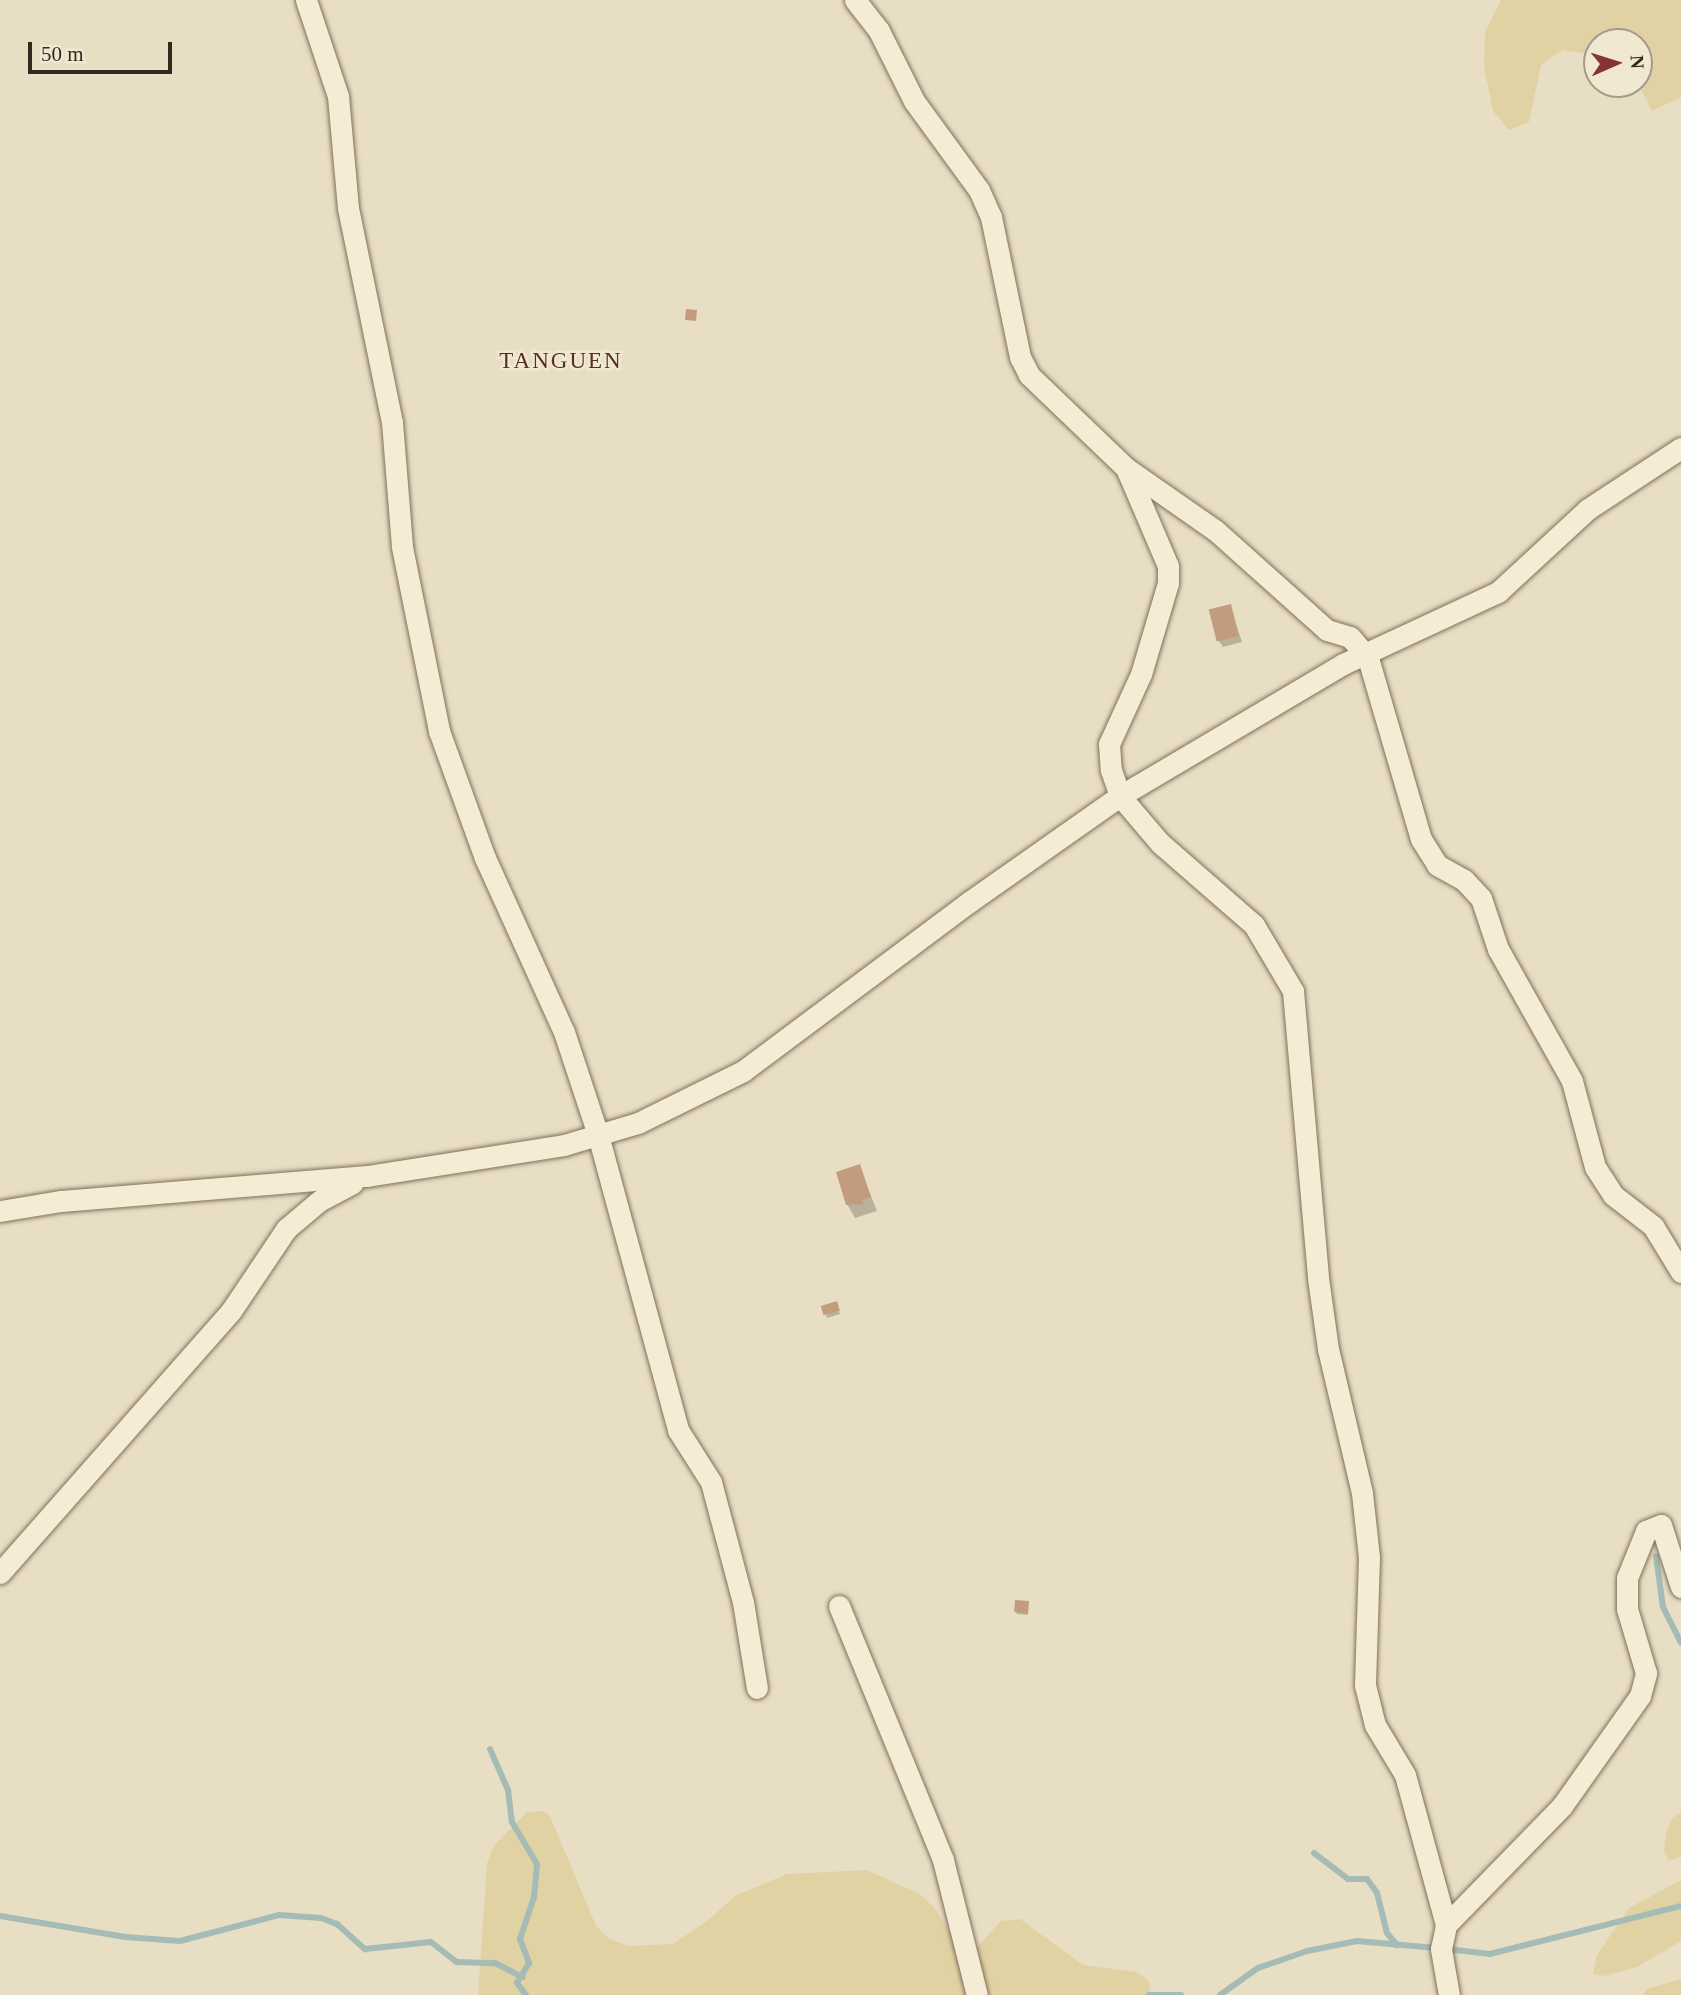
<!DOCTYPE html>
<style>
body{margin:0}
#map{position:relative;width:1681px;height:1995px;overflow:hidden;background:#e8dec3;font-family:"Times New Roman",serif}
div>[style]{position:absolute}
.sand>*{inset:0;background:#e1d2a3}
.shadow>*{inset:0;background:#0003}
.stream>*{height:6px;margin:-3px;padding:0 3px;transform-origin:3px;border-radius:3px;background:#a5bcb6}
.building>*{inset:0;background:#c29c7d;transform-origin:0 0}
.roads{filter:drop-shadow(0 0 2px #81705c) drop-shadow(0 0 2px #81705c)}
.minor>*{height:21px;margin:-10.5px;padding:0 10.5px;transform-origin:10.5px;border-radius:10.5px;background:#f4ecd5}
span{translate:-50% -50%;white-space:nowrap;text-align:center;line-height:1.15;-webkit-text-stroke:5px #f1e8d2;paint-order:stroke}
.quarter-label{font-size:23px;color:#5a2f23;letter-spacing:2px}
.north{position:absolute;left:1583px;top:28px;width:70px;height:70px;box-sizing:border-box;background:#f1e8d2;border:2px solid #a59b8a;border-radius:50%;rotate:87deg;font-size:19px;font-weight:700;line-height:28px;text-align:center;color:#32281e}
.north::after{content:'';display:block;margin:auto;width:24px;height:32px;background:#893433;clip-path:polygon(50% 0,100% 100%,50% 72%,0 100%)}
.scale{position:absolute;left:28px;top:42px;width:144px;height:32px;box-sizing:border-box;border:4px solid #32281e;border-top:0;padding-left:9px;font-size:21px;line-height:24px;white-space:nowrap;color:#32281e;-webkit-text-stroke:5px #f1e8d2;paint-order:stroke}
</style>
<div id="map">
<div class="sand">
<div style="clip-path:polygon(1501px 0,1681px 0,1681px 97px,1652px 111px,1638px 84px,1639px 42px,1597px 42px,1597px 55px,1563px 50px,1541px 65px,1529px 122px,1509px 130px,1493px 111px,1484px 67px,1485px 32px)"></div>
<div style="clip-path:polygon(543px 1811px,550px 1816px,596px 1926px,608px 1938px,628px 1946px,673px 1944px,707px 1921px,735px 1896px,787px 1874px,867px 1870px,919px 1894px,934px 1907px,952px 1936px,976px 1948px,1001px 1921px,1020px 1919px,1083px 1965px,1136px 1972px,1148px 1980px,1151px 1995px,478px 1995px,487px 1863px,494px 1846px,527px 1812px)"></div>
<div style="clip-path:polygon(1681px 1813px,1681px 1857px,1669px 1861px,1664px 1852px,1666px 1833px,1672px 1818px)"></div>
<div style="clip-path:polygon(1681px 1880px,1681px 1941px,1637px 1967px,1604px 1976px,1593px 1974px,1597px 1955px,1629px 1908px)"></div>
<div style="clip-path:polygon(1681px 1979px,1681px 1995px,1643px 1995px,1647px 1989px)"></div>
</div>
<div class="shadow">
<div style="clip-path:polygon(1230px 606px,1242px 642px,1223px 647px,1219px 641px)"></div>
<div style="clip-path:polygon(859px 1166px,877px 1211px,855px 1218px,847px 1204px)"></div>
<div style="clip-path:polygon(837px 1306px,840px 1314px,827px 1318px,826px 1316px)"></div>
<div style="clip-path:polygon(1028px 1603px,1028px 1615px,1017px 1614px,1016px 1611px)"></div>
</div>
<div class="stream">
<div style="left:1656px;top:1556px;width:51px;rotate:82.2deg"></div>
<div style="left:1663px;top:1607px;width:40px;rotate:63.4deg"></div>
<div style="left:490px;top:1749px;width:45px;rotate:66.3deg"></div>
<div style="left:508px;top:1790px;width:32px;rotate:83deg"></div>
<div style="left:512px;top:1822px;width:49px;rotate:59.2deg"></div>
<div style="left:537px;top:1864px;width:33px;rotate:95deg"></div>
<div style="left:534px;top:1897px;width:44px;rotate:108.4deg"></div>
<div style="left:520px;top:1939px;width:26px;rotate:69deg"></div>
<div style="left:529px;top:1963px;width:23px;rotate:121deg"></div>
<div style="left:517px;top:1983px;width:15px;rotate:53deg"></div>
<div style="left:1314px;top:1853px;width:43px;rotate:37.4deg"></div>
<div style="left:1348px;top:1879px;width:19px"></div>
<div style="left:1367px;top:1879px;width:17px;rotate:54deg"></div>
<div style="left:1377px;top:1893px;width:41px;rotate:76deg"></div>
<div style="left:1387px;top:1933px;width:16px;rotate:50deg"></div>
<div style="left:0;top:1916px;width:127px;rotate:9.5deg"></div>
<div style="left:125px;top:1937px;width:55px;rotate:4.2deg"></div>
<div style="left:180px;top:1941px;width:102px;rotate:-14.7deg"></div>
<div style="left:279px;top:1915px;width:42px;rotate:4.1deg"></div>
<div style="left:321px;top:1918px;width:17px;rotate:21deg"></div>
<div style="left:337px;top:1924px;width:38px;rotate:42deg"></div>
<div style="left:365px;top:1949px;width:66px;rotate:-6.1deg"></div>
<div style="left:431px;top:1942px;width:33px;rotate:38deg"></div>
<div style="left:457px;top:1962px;width:38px;rotate:2deg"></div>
<div style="left:495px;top:1963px;width:31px;rotate:27deg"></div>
<div style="left:1447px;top:1949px;width:43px;rotate:6.6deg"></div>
<div style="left:1490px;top:1954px;width:197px;rotate:-14.1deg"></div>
<div style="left:1149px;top:1995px;width:32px"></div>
<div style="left:1220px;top:1995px;width:47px;rotate:-35.4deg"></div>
<div style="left:1258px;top:1968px;width:52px;rotate:-19.1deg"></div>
<div style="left:1307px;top:1951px;width:51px;rotate:-11.3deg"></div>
<div style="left:1357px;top:1941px;width:79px;rotate:5.1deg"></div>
</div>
<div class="building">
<div style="left:686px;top:309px;width:11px;height:11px;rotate:5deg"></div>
<div style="left:1231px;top:604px;width:33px;height:23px;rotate:76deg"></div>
<div style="clip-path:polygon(860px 1164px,871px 1197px,862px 1200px,864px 1204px,846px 1205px,836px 1172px)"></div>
<div style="left:837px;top:1301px;width:10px;height:17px;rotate:73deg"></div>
<div style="left:1015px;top:1600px;width:14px;height:12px;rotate:4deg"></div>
</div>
<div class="roads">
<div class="minor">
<div style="left:306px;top:0;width:101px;rotate:71.6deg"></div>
<div style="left:338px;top:96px;width:112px;rotate:84.9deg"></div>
<div style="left:348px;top:208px;width:218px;rotate:78.4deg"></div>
<div style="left:392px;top:422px;width:125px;rotate:85.4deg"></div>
<div style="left:402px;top:547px;width:188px;rotate:78.6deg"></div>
<div style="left:439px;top:731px;width:135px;rotate:70.1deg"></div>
<div style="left:485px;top:858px;width:191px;rotate:65.6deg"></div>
<div style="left:564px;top:1032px;width:108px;rotate:71.7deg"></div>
<div style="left:598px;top:1135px;width:306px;rotate:74.8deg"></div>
<div style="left:678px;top:1430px;width:62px;rotate:57.6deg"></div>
<div style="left:711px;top:1482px;width:124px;rotate:75.1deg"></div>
<div style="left:743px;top:1602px;width:87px;rotate:80.8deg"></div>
<div style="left:855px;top:0;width:39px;rotate:52deg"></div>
<div style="left:879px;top:31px;width:78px;rotate:63.4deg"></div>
<div style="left:914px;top:101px;width:110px;rotate:53.9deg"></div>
<div style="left:979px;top:190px;width:30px;rotate:66deg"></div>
<div style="left:991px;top:217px;width:143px;rotate:78.3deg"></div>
<div style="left:1020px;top:357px;width:20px;rotate:63deg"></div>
<div style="left:1029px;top:375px;width:134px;rotate:43.8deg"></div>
<div style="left:1126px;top:468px;width:108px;rotate:34.9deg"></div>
<div style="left:1215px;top:530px;width:150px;rotate:41.8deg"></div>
<div style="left:1327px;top:630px;width:24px;rotate:17deg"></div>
<div style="left:1350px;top:637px;width:28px;rotate:49deg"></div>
<div style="left:1368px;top:658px;width:189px;rotate:73.7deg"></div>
<div style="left:1421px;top:839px;width:31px;rotate:58deg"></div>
<div style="left:1437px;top:865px;width:31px;rotate:29deg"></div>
<div style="left:1464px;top:880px;width:25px;rotate:47deg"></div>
<div style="left:1481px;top:898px;width:54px;rotate:71.6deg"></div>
<div style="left:1498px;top:949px;width:151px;rotate:60.7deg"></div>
<div style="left:1572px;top:1081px;width:89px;rotate:75deg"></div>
<div style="left:1595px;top:1167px;width:33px;rotate:57deg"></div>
<div style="left:1613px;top:1195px;width:51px;rotate:37.8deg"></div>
<div style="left:1653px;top:1226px;width:54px;rotate:58.7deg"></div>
<div style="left:1126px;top:468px;width:107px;rotate:66.8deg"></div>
<div style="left:1168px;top:566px;width:17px;rotate:90deg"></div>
<div style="left:1168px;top:583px;width:95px;rotate:106.5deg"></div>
<div style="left:1141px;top:674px;width:77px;rotate:114.6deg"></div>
<div style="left:1109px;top:744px;width:26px;rotate:86deg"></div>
<div style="left:1111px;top:770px;width:28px;rotate:71deg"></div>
<div style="left:1120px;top:796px;width:62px;rotate:49.6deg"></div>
<div style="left:1160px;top:843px;width:125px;rotate:41.1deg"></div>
<div style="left:1254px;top:925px;width:77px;rotate:59.4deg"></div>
<div style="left:1293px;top:991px;width:288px;rotate:85deg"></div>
<div style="left:1318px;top:1278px;width:72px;rotate:82deg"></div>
<div style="left:1328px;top:1349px;width:148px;rotate:76.7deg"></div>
<div style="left:1362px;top:1493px;width:64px;rotate:83.8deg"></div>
<div style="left:1369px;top:1557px;width:128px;rotate:91.8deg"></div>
<div style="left:1365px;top:1685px;width:41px;rotate:76deg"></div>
<div style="left:1375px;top:1725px;width:58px;rotate:59deg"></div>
<div style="left:1405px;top:1775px;width:156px;rotate:74.7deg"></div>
<div style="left:0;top:1211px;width:62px;rotate:-9.3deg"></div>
<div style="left:61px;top:1201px;width:307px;rotate:-4.7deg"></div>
<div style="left:367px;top:1176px;width:199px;rotate:-8.9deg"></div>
<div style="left:564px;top:1145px;width:77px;rotate:-16.6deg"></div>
<div style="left:638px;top:1123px;width:117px;rotate:-26.3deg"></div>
<div style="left:743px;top:1071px;width:282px;rotate:-36.8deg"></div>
<div style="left:969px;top:902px;width:184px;rotate:-35.1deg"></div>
<div style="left:1120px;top:796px;width:259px;rotate:-30.6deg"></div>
<div style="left:1343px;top:664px;width:171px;rotate:-24.9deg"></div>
<div style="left:1498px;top:592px;width:122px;rotate:-42.7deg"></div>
<div style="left:1588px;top:509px;width:111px;rotate:-33.3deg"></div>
<div style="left:0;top:1573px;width:349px;rotate:-48.6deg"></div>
<div style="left:231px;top:1311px;width:99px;rotate:-56.1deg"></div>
<div style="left:286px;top:1229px;width:43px;rotate:-40.3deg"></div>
<div style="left:319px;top:1201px;width:38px;rotate:-28deg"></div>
<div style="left:839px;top:1606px;width:274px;rotate:67.7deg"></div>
<div style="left:943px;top:1860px;width:139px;rotate:75.9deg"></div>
<div style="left:1449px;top:1995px;width:47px;rotate:-99.9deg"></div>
<div style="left:1441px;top:1949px;width:25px;rotate:-78deg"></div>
<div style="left:1446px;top:1925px;width:166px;rotate:-45.7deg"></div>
<div style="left:1562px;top:1806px;width:135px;rotate:-54.7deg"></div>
<div style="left:1640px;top:1696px;width:24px;rotate:-75deg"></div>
<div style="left:1646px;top:1673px;width:67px;rotate:-106.5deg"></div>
<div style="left:1627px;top:1609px;width:31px;rotate:-90deg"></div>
<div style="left:1627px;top:1578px;width:51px;rotate:-68deg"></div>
<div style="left:1646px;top:1531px;width:16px;rotate:-22deg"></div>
<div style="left:1661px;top:1525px;width:65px;rotate:72.1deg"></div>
</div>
</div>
<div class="quarter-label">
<span style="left:561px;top:361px">TANGUEN</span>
</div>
<div class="north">N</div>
<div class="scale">50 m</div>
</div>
